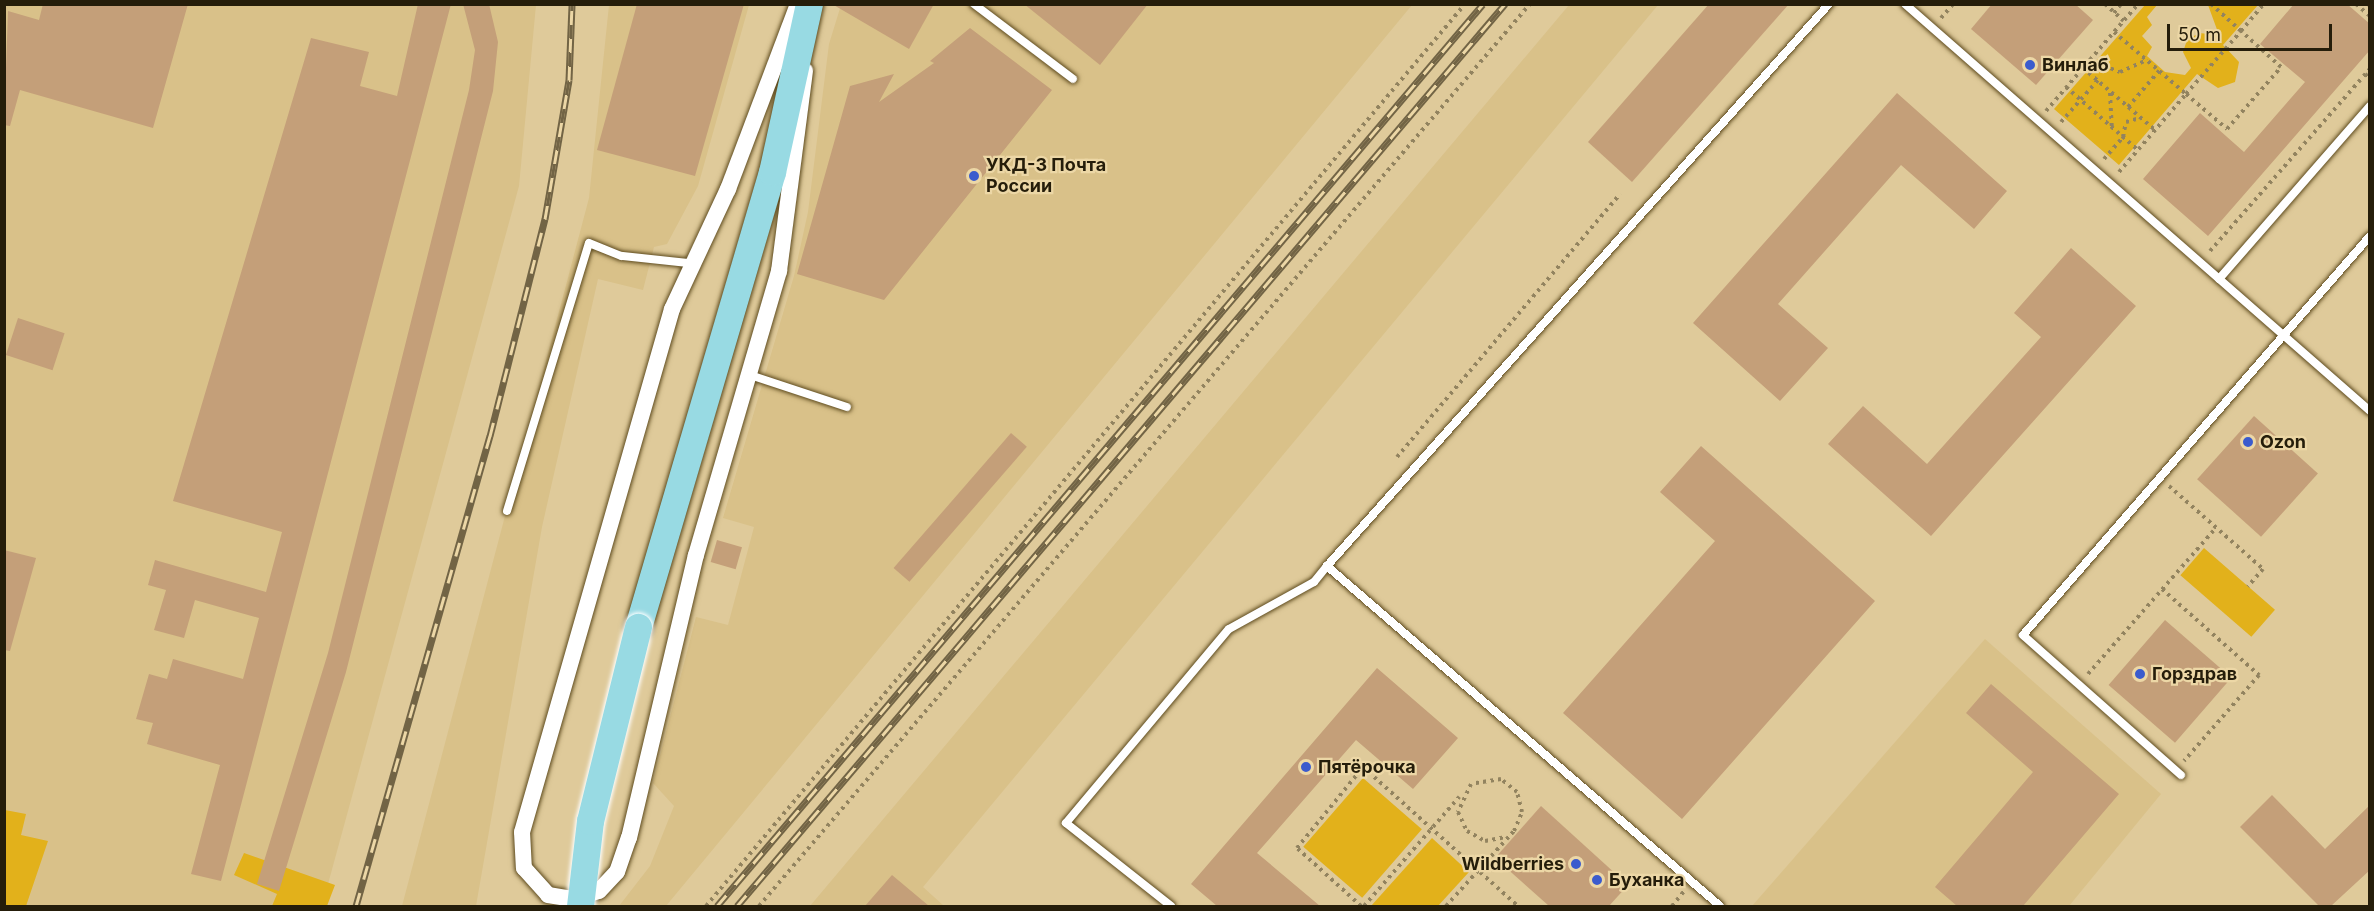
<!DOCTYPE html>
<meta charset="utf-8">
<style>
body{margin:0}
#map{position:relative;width:2374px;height:911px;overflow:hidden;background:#dfca9a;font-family:Inter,sans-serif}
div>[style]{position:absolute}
.built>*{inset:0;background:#d9c189}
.green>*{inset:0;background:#e2b11b;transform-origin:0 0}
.building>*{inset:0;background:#c49f79;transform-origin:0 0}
.path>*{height:4px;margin-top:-2px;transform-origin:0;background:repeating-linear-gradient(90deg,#92835f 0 3px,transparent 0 7.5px)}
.roads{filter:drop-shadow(0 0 2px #5e4b1e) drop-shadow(0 0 2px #5e4b1e)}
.lane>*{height:8px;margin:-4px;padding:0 4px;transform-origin:4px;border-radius:4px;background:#fff}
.street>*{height:16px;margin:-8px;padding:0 8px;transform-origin:8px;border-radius:8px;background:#fff}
.primary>*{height:27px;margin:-13.5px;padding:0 13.5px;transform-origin:13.5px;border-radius:13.5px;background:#98dae3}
.rail>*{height:7px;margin-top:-3.5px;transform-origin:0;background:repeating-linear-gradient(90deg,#ecd7a6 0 14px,#726445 0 28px);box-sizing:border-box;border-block:2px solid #726445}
.bridges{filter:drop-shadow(0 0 2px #fff) drop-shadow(0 0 2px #fff)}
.primary-bridge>*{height:27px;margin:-13.5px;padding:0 13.5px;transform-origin:13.5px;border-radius:13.5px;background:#98dae3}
.dots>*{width:16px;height:16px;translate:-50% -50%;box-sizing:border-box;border:3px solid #ecd7a6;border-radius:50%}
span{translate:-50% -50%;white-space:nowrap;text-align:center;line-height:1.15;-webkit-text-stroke:4.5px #ecd7a6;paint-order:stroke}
.poi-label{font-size:18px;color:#251d0a;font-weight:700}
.left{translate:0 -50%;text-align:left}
.right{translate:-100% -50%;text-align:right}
.frame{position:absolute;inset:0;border:6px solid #251d0a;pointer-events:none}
.scale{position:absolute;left:2167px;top:24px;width:165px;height:27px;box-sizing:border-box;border:3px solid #251d0a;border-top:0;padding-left:8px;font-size:18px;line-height:21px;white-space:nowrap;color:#251d0a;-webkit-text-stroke:4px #ecd7a6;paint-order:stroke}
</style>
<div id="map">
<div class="built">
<div style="clip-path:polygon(5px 5px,536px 5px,519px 186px,322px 906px,5px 906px)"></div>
<div style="clip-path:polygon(609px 5px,749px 5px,698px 186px,667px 244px,654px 247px,643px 290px,598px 279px,542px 527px,476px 906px,402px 906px,589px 198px)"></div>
<div style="clip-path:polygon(841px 5px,1412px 5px,666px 906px,619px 906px,650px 866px,674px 806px,653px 783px,696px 617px,728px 625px,754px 527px,723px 518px,794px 276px,808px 212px,829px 44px)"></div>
<div style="clip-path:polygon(1569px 5px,1658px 5px,923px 887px,944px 906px,810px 906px)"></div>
<div style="clip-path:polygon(1985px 639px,2161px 794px,2069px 906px,1752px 906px)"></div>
</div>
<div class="green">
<div style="clip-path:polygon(2145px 5px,2157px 5px,2147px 17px,2152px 25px,2142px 36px,2152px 47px,2147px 56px,2165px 72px,2185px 75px,2191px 68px,2183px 52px,2187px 40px,2199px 33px,2219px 35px,2208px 5px,2258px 5px,2223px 45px,2239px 62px,2235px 82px,2218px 88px,2197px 74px,2119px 165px,2054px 109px)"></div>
<div style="left:2204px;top:548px;width:94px;height:36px;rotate:41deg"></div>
<div style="left:1363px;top:778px;width:78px;height:91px;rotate:41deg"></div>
<div style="clip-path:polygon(5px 810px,26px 814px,21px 835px,48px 841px,26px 906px,5px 906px)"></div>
<div style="clip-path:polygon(1432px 838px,1469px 872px,1438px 906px,1371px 906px)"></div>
<div style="clip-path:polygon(244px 853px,335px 885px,327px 906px,272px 906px,277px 894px,234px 875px)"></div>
</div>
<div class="building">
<div style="clip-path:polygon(43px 4px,188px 4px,153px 128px,20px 90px,10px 126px,4px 125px,8px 11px,39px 20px)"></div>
<div style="clip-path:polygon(418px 4px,451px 4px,221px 881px,191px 874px,220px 765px,147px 744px,153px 723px,136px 719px,149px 674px,167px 679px,173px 659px,243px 679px,259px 618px,195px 600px,184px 638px,154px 630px,166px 590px,148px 585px,155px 560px,266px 592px,282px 532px,173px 501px,311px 38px,369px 52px,360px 86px,397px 96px)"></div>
<div style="clip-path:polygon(463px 4px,489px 4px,498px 42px,493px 91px,346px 672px,279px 891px,257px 884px,328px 653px,469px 90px,475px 50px)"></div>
<div style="clip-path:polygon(637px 4px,744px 4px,695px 176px,597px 150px)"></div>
<div style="clip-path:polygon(832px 4px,934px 4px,909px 49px)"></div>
<div style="clip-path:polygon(1024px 4px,1148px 4px,1100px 65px)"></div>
<div style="clip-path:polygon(1709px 4px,1789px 4px,1632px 182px,1588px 142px)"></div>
<div style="clip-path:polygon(1992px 4px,2075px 4px,2093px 20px,2036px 85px,1971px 29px)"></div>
<div style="clip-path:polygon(2294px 4px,2347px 4px,2370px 24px,2370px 50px,2208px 236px,2143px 179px,2200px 113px,2244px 152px,2305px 82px,2260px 44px)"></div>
<div style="clip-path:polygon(970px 28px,1052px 90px,884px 300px,797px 274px,850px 86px,894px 74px,879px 102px,934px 63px,930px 61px)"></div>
<div style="clip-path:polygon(1897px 93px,2007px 191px,1974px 229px,1901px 165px,1778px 304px,1828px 348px,1780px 401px,1693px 323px)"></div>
<div style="clip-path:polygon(2071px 248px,2136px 306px,1931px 536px,1828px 444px,1863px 406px,1927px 464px,2041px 337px,2014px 313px)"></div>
<div style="left:18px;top:318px;width:49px;height:39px;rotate:18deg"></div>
<div style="left:2254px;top:416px;width:86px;height:85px;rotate:42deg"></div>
<div style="left:1011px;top:433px;width:21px;height:179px;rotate:41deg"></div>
<div style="clip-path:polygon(1701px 446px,1875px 601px,1682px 819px,1563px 713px,1715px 541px,1660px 492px)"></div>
<div style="left:717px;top:540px;width:26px;height:23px;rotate:16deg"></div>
<div style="clip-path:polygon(4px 550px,36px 558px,10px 651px,4px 650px)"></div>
<div style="left:2165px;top:620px;width:88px;height:86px;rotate:41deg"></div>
<div style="clip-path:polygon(1377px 668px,1458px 738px,1413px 789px,1356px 740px,1257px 853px,1320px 906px,1217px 906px,1191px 884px)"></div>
<div style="clip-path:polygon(1991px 684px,2119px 794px,2023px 906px,1957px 906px,1935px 887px,2033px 772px,1966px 713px)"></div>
<div style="clip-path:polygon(2272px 795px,2325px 849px,2370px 805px,2370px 870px,2331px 906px,2319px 906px,2240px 827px)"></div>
<div style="clip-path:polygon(1541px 806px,1628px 885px,1609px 906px,1549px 906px,1495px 858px)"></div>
<div style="clip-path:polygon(892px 875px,929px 906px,865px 906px)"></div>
</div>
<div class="path">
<div style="left:2105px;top:4px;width:25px;rotate:42deg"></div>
<div style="left:2156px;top:4px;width:23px"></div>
<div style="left:2356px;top:4px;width:18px;rotate:41deg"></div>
<div style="left:2368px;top:4px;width:3px;rotate:45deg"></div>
<div style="left:2114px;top:13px;width:11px;rotate:-52deg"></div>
<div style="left:1941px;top:18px;width:18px;rotate:-49deg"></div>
<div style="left:2114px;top:32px;width:95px;rotate:40.7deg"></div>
<div style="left:2186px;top:94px;width:84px;rotate:-48.9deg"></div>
<div style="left:2241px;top:31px;width:40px;rotate:-138deg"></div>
<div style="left:2090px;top:60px;width:32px;rotate:22deg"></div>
<div style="left:2120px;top:72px;width:30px;rotate:-24deg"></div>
<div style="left:2083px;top:68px;width:95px;rotate:40.7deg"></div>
<div style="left:2365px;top:74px;width:6px;rotate:39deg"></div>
<div style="left:2066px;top:87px;width:96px;rotate:41.2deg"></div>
<div style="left:2110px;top:93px;width:34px;rotate:87deg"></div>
<div style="left:2128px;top:107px;width:48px;rotate:-49.3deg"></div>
<div style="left:2046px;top:111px;width:141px;rotate:-49.3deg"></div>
<div style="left:2061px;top:122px;width:56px;rotate:-48.6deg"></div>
<div style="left:2104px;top:159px;width:29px;rotate:-49deg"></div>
<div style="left:2123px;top:137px;width:15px;rotate:-79deg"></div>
<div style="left:2126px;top:122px;width:15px;rotate:-16deg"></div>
<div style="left:2119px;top:172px;width:103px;rotate:-49.3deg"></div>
<div style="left:2186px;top:94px;width:54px;rotate:40.5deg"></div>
<div style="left:2227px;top:129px;width:82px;rotate:-48.9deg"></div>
<div style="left:2281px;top:67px;width:54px;rotate:-138deg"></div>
<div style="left:2241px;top:31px;width:35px;rotate:-50deg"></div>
<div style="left:2210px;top:251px;width:242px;rotate:-48.7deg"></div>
<div style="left:1397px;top:457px;width:345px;rotate:-49.7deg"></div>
<div style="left:2169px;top:486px;width:125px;rotate:41.4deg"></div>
<div style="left:2263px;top:569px;width:23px;rotate:131deg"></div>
<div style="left:2162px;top:589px;width:130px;rotate:41.6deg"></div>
<div style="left:2259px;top:675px;width:114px;rotate:131.1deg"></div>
<div style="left:2088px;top:674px;width:194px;rotate:-48.8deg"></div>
<div style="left:706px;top:906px;width:1179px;rotate:-49.92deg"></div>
<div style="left:759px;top:906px;width:1187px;rotate:-49.48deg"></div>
<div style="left:1361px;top:906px;width:86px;rotate:-137.8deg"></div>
<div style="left:1297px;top:848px;width:104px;rotate:-50.8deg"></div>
<div style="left:1363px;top:767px;width:208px;rotate:41.9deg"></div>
<div style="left:1364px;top:906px;width:145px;rotate:-48.9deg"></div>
<div style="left:1446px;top:906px;width:101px;rotate:-47.8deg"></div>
<div style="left:1514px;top:831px;width:21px;rotate:-67deg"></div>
<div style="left:1522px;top:812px;width:21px;rotate:-104deg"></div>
<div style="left:1517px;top:792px;width:21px;rotate:-141deg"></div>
<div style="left:1501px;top:779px;width:30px;rotate:171deg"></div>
<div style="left:1471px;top:784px;width:31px;rotate:115deg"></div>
<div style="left:1458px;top:812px;width:21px;rotate:65deg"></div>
<div style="left:1467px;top:831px;width:21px;rotate:29deg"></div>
<div style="left:1485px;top:841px;width:20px;rotate:-11deg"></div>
<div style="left:1672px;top:906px;width:19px;rotate:-51deg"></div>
</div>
<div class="roads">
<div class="lane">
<div style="left:974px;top:4px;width:124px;rotate:37.1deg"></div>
<div style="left:1905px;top:4px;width:618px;rotate:41.19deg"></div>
<div style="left:2219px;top:279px;width:230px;rotate:-48.9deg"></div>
<div style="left:750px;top:375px;width:102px;rotate:18.3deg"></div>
<div style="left:507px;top:511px;width:280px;rotate:-73deg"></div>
<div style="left:589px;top:243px;width:35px;rotate:22deg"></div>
<div style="left:622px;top:256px;width:67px;rotate:6deg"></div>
<div style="left:2181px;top:775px;width:211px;rotate:-138.5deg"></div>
<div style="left:2023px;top:635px;width:529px;rotate:-48.99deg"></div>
<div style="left:1171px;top:906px;width:134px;rotate:-141.7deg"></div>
<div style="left:1066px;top:823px;width:253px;rotate:-50deg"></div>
<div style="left:1229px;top:629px;width:97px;rotate:-28.9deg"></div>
<div style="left:1314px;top:582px;width:21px;rotate:-51deg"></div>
<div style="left:1720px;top:906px;width:520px;rotate:-139.14deg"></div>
<div style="left:1327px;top:566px;width:754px;rotate:-48.23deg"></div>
</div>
<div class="street">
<div style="left:798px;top:4px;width:198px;rotate:110.7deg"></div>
<div style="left:728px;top:189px;width:132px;rotate:115deg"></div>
<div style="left:672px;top:309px;width:544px;rotate:106deg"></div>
<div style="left:522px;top:832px;width:36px;rotate:87deg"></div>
<div style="left:524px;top:868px;width:36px;rotate:48deg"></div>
<div style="left:548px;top:895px;width:26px;rotate:9deg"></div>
<div style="left:574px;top:899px;width:26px;rotate:-18deg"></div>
<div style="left:599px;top:891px;width:26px;rotate:-47deg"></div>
<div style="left:617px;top:872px;width:36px;rotate:-71deg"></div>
<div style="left:629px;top:838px;width:291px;rotate:-76.7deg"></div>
<div style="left:696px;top:555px;width:296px;rotate:-73.7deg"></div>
<div style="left:779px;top:271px;width:202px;rotate:-82.6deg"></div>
</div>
<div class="primary">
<div style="left:638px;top:627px;width:474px;rotate:-73.6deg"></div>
<div style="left:772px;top:172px;width:172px;rotate:-77.6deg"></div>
</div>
</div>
<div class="rail">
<div style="left:356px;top:906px;width:489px;rotate:-74.1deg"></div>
<div style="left:490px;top:436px;width:224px;rotate:-75.8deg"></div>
<div style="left:545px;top:219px;width:141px;rotate:-80.2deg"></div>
<div style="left:569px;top:80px;width:76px;rotate:-87.7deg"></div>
<div style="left:717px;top:906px;width:1183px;rotate:-49.66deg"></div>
<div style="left:737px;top:906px;width:1185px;rotate:-49.59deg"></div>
</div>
<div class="bridges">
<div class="primary-bridge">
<div style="left:580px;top:906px;width:86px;rotate:-83.3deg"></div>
<div style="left:590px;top:821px;width:200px;rotate:-76.1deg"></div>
</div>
</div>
<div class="dots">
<div style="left:2030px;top:65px;background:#3b5bcd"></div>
<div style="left:974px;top:176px;background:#3b5bcd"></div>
<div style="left:2248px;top:442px;background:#3b5bcd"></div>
<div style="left:2140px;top:674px;background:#3b5bcd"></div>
<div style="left:1306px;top:767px;background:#3b5bcd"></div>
<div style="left:1576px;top:864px;background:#3b5bcd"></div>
<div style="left:1597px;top:880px;background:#3b5bcd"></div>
</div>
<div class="poi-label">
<span class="left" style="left:2042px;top:65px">Винлаб</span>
<span class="left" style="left:986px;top:176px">УКД-3 Почта<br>России</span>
<span class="left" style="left:2260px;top:442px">Ozon</span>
<span class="left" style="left:2152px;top:674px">Горздрав</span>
<span class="left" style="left:1318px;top:767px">Пятёрочка</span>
<span class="right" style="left:1564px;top:864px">Wildberries</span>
<span class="left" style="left:1609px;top:880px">Буханка</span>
</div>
<div class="frame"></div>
<div class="scale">50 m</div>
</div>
